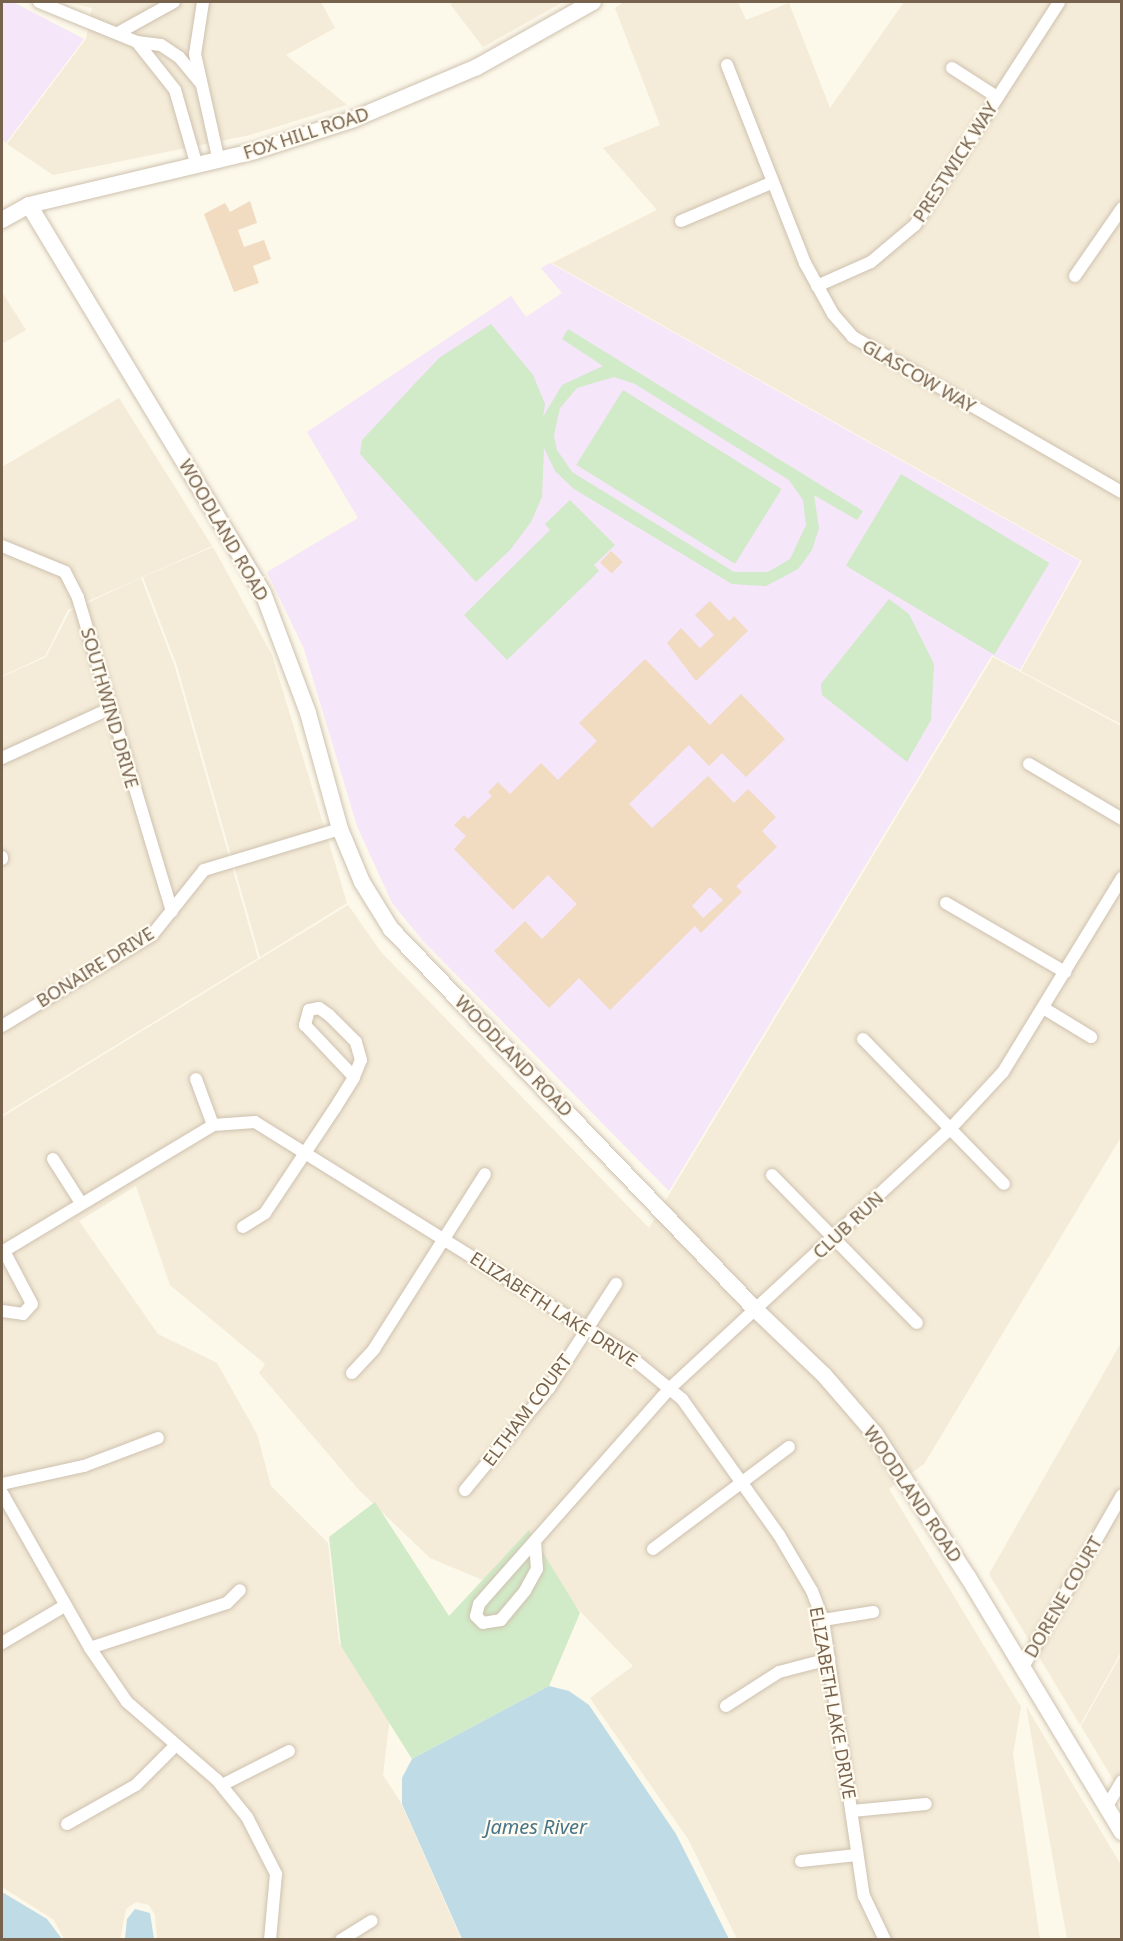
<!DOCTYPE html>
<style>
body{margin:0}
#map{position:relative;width:1123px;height:1941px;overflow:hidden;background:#fcf8ea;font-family:"Noto Sans",sans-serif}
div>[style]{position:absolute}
.residential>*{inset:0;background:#f4ebd8}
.education>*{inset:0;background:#f5e6f9}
.green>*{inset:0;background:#d1eac7;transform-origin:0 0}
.water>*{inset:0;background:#bedbe6}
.building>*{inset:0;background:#f1dbc1;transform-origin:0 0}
.roads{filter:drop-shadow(0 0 2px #cec1af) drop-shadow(0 0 2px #cec1af)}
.minor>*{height:12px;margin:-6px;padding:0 6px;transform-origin:6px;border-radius:6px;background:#fff}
.secondary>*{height:16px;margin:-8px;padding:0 8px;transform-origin:8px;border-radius:8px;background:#fff}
span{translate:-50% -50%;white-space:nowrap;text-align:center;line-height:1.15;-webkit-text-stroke:4.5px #fffbf0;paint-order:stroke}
.street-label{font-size:18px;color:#77624d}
.water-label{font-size:20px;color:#47758a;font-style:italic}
.frame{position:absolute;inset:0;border:3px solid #77624d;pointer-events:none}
</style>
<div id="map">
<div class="residential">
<div style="clip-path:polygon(65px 2px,321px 2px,335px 28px,286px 55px,347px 105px,250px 135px,53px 175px,7px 144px,86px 39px,92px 8px)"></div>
<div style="clip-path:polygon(454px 2px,563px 2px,483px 47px,450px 4px)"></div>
<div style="clip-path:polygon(624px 2px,738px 2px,746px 20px,789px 3px,830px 108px,904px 2px,1121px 2px,1121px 724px,1021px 671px,1082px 561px,552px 263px,657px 210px,603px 148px,660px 125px,615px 8px)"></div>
<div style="clip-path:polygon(2px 292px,26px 330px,2px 344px)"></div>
<div style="clip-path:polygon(119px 398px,212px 546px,68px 610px,45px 656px,2px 676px,2px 467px)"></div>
<div style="clip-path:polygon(213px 547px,272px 655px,347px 903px,260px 957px,177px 666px,143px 577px)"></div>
<div style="clip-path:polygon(141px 578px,175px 667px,258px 958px,2px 1115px,2px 677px,46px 657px,70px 611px)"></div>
<div style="clip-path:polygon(993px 657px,1121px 726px,1121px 1137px,924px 1464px,889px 1489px,1021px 1707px,1013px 1754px,1040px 1939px,737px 1939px,688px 1839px,590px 1698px,633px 1666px,575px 1606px,485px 1581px,430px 1558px,359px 1490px,259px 1373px,265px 1364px,170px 1285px,136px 1186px,79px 1221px,158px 1334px,217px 1363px,257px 1434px,271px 1486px,328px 1543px,339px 1643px,390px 1717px,383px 1775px,401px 1803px,461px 1939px,157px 1939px,155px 1915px,149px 1905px,136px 1902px,126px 1909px,120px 1939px,64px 1939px,54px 1920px,2px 1887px,2px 1117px,348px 905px,381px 952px,649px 1228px)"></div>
<div style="clip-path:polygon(1121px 1343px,1121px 1652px,1080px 1725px,989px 1574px)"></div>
<div style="clip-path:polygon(1121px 1655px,1121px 1793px,1081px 1726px)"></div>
<div style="clip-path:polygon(1026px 1706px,1121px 1865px,1121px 1939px,1067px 1939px)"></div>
</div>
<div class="education">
<div style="clip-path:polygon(2px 2px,13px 2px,84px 39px,6px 143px,2px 140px)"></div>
<div style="clip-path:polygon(550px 263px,1080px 561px,1020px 670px,992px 655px,669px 1191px,424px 942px,392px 903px,357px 826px,304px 649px,267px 572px,358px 518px,307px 432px,511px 296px,526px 317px,562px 293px,541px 268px)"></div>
</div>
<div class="green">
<div style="clip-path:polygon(evenodd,491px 324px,533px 375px,545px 404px,543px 417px,562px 385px,603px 366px,562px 339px,568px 329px,863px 511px,857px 520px,814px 495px,819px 528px,812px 550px,798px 569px,766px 586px,732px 584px,574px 489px,555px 471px,544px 448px,542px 497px,531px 522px,510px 550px,476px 582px,360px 454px,362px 440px,439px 358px,491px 324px,614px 377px,635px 384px,789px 480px,803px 500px,806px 525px,790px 559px,768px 572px,734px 572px,572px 472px,557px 450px,554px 435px,560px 408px,577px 388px,614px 377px)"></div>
<div style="left:623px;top:390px;width:187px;height:88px;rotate:32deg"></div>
<div style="left:901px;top:474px;width:173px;height:107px;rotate:31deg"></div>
<div style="clip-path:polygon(570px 500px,615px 545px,594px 565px,599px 571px,507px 660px,464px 615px,550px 530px,545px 524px)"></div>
<div style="clip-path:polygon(889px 599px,909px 614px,934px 664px,931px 720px,907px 762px,822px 695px,821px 684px)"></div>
<div style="clip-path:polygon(375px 1502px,449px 1616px,529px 1530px,580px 1613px,549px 1686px,412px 1759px,341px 1646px,329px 1537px)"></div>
</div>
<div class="water">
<div style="clip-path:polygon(549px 1686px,569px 1691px,589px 1705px,676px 1834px,729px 1939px,462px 1939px,402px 1804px,402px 1778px,412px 1759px)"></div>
<div style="clip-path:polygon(2px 1892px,47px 1919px,62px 1939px,2px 1939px)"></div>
<div style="clip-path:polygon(135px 1909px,150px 1913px,154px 1939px,125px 1939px,127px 1919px)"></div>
</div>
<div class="building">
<div style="clip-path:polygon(250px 201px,257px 223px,238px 230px,244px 247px,264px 240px,271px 259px,253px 266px,259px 283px,234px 292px,204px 214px,225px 203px,230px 212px)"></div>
<div style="left:611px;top:551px;width:16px;height:16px;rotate:43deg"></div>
<div style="clip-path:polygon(710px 601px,729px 621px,734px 616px,748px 631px,696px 681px,667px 643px,681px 628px,700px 648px,714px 635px,695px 615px)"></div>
<div style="clip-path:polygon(evenodd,645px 659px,710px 725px,741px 694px,785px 739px,746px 777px,722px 753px,709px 766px,689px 745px,629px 804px,652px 828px,708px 776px,734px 803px,748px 789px,776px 817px,762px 831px,777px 847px,733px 889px,736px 886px,742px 892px,701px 933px,695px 926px,610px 1010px,579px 978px,549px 1008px,494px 951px,525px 921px,542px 939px,577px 904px,548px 875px,513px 910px,454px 849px,466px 836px,454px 825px,464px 815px,468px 819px,492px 796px,488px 792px,498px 782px,510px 794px,541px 763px,558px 780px,597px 741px,579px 723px,645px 659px,710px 887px,723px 900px,703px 918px,692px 906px,710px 887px)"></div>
</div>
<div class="roads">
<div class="minor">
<div style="left:39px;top:2px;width:106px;rotate:22.2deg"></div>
<div style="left:137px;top:42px;width:24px;rotate:7deg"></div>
<div style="left:161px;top:45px;width:22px;rotate:34deg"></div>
<div style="left:179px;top:57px;width:34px;rotate:50deg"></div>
<div style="left:203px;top:2px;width:53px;rotate:98.7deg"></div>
<div style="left:195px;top:54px;width:110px;rotate:77.4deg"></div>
<div style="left:118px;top:33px;width:64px;rotate:-29deg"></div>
<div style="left:137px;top:42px;width:61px;rotate:51.6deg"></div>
<div style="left:175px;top:90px;width:79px;rotate:73.9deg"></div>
<div style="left:727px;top:65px;width:213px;rotate:68.5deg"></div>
<div style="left:805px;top:263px;width:58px;rotate:61.2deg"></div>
<div style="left:833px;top:314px;width:30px;rotate:49deg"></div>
<div style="left:853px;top:337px;width:310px;rotate:30deg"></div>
<div style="left:952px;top:68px;width:54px;rotate:32.8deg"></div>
<div style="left:681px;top:221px;width:98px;rotate:-22.9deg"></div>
<div style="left:1075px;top:276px;width:83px;rotate:-55.3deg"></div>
<div style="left:817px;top:286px;width:59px;rotate:-24deg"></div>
<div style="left:871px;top:262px;width:57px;rotate:-40.1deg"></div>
<div style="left:915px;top:225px;width:265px;rotate:-57.1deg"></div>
<div style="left:2px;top:546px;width:68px;rotate:22.4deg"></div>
<div style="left:65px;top:572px;width:29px;rotate:63deg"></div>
<div style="left:78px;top:598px;width:327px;rotate:73.3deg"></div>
<div style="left:2px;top:758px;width:118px;rotate:-24.6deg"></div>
<div style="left:1029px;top:764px;width:108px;rotate:30.6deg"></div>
<div style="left:2px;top:857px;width:2px;rotate:90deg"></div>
<div style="left:946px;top:903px;width:138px;rotate:30.1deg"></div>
<div style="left:1045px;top:1009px;width:54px;rotate:31.3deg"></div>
<div style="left:2px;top:1026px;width:175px;rotate:-31.2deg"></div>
<div style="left:152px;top:935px;width:83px;rotate:-51.3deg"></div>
<div style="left:204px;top:870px;width:142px;rotate:-16.8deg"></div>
<div style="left:863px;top:1039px;width:202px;rotate:45.8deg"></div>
<div style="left:196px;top:1079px;width:49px;rotate:69.7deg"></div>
<div style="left:53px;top:1159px;width:52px;rotate:57.5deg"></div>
<div style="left:772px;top:1175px;width:207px;rotate:45.6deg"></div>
<div style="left:243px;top:1227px;width:26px;rotate:-32deg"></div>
<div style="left:265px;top:1213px;width:126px;rotate:-56.3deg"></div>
<div style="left:335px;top:1108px;width:36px;rotate:-58deg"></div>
<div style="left:354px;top:1077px;width:18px;rotate:-68deg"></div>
<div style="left:361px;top:1060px;width:19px;rotate:-106deg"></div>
<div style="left:356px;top:1042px;width:38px;rotate:-135deg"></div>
<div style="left:329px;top:1015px;width:12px;rotate:-145deg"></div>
<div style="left:319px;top:1008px;width:10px;rotate:169deg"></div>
<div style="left:309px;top:1010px;width:16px;rotate:105deg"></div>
<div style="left:305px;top:1025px;width:71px;rotate:46.7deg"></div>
<div style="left:2px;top:1252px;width:246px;rotate:-31deg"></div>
<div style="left:213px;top:1125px;width:42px;rotate:-4.1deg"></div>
<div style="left:255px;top:1122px;width:438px;rotate:31.9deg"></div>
<div style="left:627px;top:1354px;width:71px;rotate:39.3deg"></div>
<div style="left:682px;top:1399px;width:167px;rotate:54.5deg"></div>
<div style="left:779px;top:1535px;width:65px;rotate:59.5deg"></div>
<div style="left:812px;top:1591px;width:31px;rotate:69deg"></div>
<div style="left:823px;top:1620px;width:279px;rotate:81.6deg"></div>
<div style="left:864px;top:1896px;width:49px;rotate:64.5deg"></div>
<div style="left:2px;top:1311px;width:21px;rotate:8deg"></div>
<div style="left:23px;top:1314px;width:13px;rotate:-48deg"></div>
<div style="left:32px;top:1304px;width:60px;rotate:-117.8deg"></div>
<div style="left:352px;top:1373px;width:33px;rotate:-47deg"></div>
<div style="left:374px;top:1349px;width:207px;rotate:-57.6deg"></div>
<div style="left:2px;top:1484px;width:84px;rotate:-12.4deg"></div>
<div style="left:84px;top:1466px;width:79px;rotate:-20.7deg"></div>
<div style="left:465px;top:1490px;width:132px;rotate:-50.5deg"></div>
<div style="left:549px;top:1388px;width:124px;rotate:-57.2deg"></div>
<div style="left:2px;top:1493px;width:178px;rotate:60.4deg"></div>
<div style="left:90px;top:1648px;width:65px;rotate:55.6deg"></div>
<div style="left:127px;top:1702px;width:119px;rotate:40.9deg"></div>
<div style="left:217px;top:1780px;width:48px;rotate:51deg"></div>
<div style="left:247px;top:1817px;width:64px;rotate:63deg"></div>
<div style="left:276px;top:1874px;width:66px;rotate:95.2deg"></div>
<div style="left:535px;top:1541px;width:28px;rotate:86deg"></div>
<div style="left:537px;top:1569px;width:25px;rotate:119deg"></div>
<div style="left:525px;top:1591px;width:38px;rotate:130deg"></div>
<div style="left:501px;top:1620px;width:18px;rotate:171deg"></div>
<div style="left:483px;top:1623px;width:10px;rotate:-135deg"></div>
<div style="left:476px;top:1616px;width:12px;rotate:-76deg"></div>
<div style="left:479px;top:1604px;width:287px;rotate:-48.5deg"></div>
<div style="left:669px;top:1389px;width:384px;rotate:-42.8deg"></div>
<div style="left:951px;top:1128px;width:76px;rotate:-47.1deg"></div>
<div style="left:1003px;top:1072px;width:228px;rotate:-58.5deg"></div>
<div style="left:653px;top:1549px;width:170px;rotate:-36.9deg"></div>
<div style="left:823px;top:1620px;width:51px;rotate:-9.1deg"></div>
<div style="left:2px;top:1643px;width:74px;rotate:-30.7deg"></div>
<div style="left:90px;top:1648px;width:144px;rotate:-18.2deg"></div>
<div style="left:227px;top:1603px;width:18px;rotate:-45deg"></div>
<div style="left:1023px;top:1667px;width:198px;rotate:-60.1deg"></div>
<div style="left:726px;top:1706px;width:63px;rotate:-32.7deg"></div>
<div style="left:779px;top:1672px;width:52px;rotate:-14.6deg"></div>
<div style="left:222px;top:1785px;width:75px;rotate:-26.9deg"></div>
<div style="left:1107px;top:1806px;width:29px;rotate:-59deg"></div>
<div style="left:852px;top:1811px;width:74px;rotate:-5.4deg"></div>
<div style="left:67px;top:1824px;width:79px;rotate:-29.5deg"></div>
<div style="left:136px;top:1785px;width:55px;rotate:-45deg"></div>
<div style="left:801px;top:1861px;width:56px;rotate:-6.1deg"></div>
<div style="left:341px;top:1940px;width:36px;rotate:-32deg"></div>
</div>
<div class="secondary">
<div style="left:29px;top:205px;width:453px;rotate:58.9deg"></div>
<div style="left:263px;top:593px;width:128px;rotate:69.4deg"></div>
<div style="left:308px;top:713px;width:120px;rotate:74.6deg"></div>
<div style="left:340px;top:829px;width:57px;rotate:67.5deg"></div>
<div style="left:362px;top:882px;width:55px;rotate:58.3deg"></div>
<div style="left:391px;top:929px;width:528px;rotate:46.23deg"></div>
<div style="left:756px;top:1310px;width:94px;rotate:43.7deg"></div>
<div style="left:824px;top:1375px;width:78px;rotate:49.2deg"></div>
<div style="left:875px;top:1434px;width:171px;rotate:57deg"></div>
<div style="left:968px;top:1577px;width:298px;rotate:58.9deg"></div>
<div style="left:2px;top:220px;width:31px;rotate:-29deg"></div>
<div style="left:29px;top:205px;width:232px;rotate:-13.4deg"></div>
<div style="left:255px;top:151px;width:104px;rotate:-17.9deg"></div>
<div style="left:354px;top:119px;width:134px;rotate:-22.9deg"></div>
<div style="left:477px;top:67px;width:133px;rotate:-29.3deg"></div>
</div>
</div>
<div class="street-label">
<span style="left:306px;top:133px;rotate:-18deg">FOX HILL ROAD</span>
<span style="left:955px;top:162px;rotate:-57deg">PRESTWICK WAY</span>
<span style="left:919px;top:376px;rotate:30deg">GLASCOW WAY</span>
<span style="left:224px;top:530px;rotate:60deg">WOODLAND ROAD</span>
<span style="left:110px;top:708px;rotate:74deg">SOUTHWIND DRIVE</span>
<span style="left:95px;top:967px;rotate:-32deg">BONAIRE DRIVE</span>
<span style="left:514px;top:1056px;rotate:46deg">WOODLAND ROAD</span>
<span style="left:848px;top:1225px;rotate:-43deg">CLUB RUN</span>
<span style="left:554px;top:1309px;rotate:33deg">ELIZABETH LAKE DRIVE</span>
<span style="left:527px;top:1410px;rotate:-53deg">ELTHAM COURT</span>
<span style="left:913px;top:1494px;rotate:56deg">WOODLAND ROAD</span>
<span style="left:1063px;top:1597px;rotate:-60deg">DORENE COURT</span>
<span style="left:833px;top:1703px;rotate:80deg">ELIZABETH LAKE DRIVE</span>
</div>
<div class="water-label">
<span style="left:536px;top:1826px">James River</span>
</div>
<div class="frame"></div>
</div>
